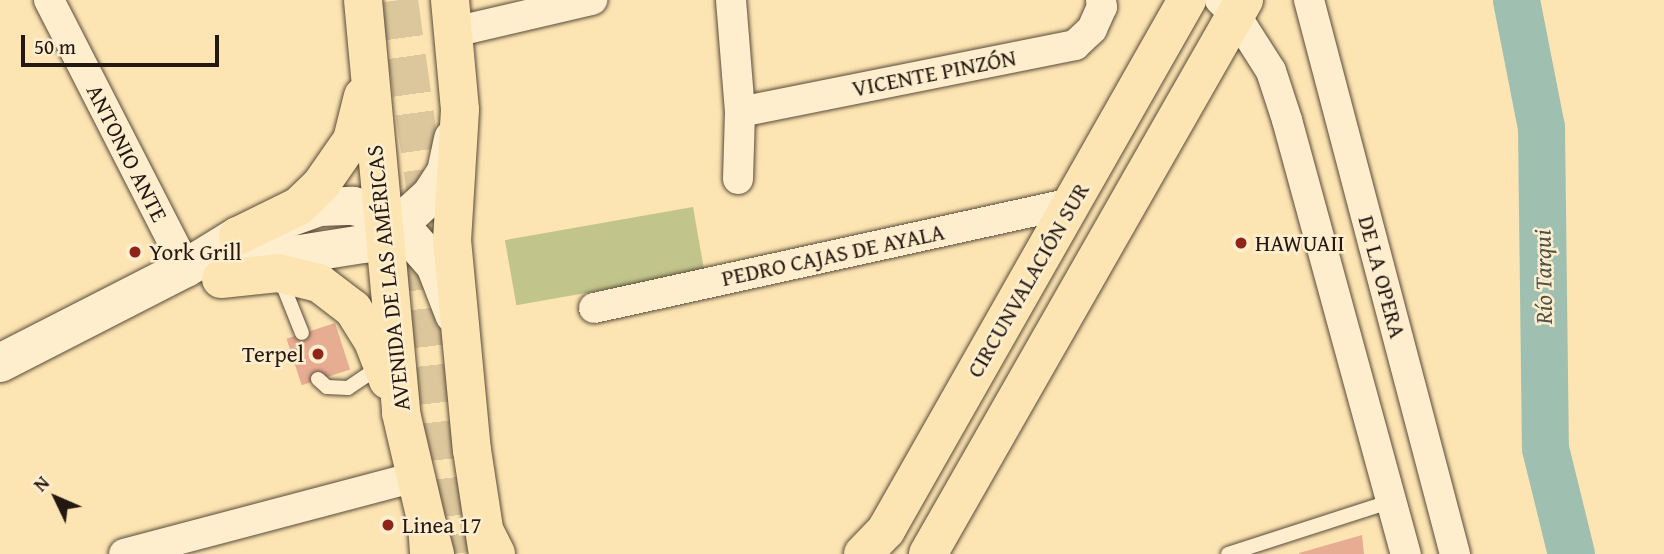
<!DOCTYPE html>
<meta charset="utf-8">
<style>
body{margin:0}
#map{position:relative;width:1664px;height:554px;overflow:hidden;background:#fde5b3;font-family:"Gentium Book Plus",serif}
div>[style]{position:absolute}
.green>*{inset:0;background:#c1c48b;transform-origin:0 0}
.river>*{height:47px;margin:-23.5px;padding:0 23.5px;transform-origin:23.5px;border-radius:23.5px;background:#9fbfb0}
.building>*{inset:0;background:#e7ad92;transform-origin:0 0}
.primary-tunnel>*{height:38px;margin-top:-19px;transform-origin:0;background:repeating-linear-gradient(90deg,#dcc69b 0 38px,transparent 0 57px)}
.roads{filter:drop-shadow(0 0 2px #5a4b3a) drop-shadow(0 0 2px #5a4b3a)}
.lane>*{height:14px;margin:-7px;padding:0 7px;transform-origin:7px;border-radius:7px;background:#feeece}
.street>*{height:30px;margin:-15px;padding:0 15px;transform-origin:15px;border-radius:15px;background:#feeece}
.secondary>*{height:38px;margin:-19px;padding:0 19px;transform-origin:19px;border-radius:19px;background:#feeece}
.primary>*{height:38px;margin:-19px;padding:0 19px;transform-origin:19px;border-radius:19px;background:#fde5b3}
.highway>*{height:38px;margin:-19px;padding:0 19px;transform-origin:19px;border-radius:19px;background:#fde5b3}
.dots>*{width:19px;height:19px;translate:-50% -50%;box-sizing:border-box;border:4px solid #feeece;border-radius:50%}
span{translate:-50% -50%;white-space:nowrap;text-align:center;line-height:1.15;-webkit-text-stroke:5px #feeece;paint-order:stroke}
.street-label{font-size:23px;color:#241812}
.poi-label{font-size:23px;color:#241812}
.left{translate:0 -50%;text-align:left}
.right{translate:-100% -50%;text-align:right}
.water-label{font-size:24px;color:#4f5249;font-style:italic}
.north{position:absolute;left:21px;top:463px;width:70px;height:70px;-webkit-text-stroke:5px #feeece;paint-order:stroke;rotate:314deg;font-size:19px;font-weight:700;line-height:28px;text-align:center;color:#241812}
.north::after{content:'';display:block;margin:auto;width:24px;height:32px;background:#241812;clip-path:polygon(50% 0,100% 100%,50% 72%,0 100%)}
.scale{position:absolute;left:21px;top:35px;width:198px;height:32px;box-sizing:border-box;border:4px solid #241812;border-top:0;padding-left:9px;font-size:21px;line-height:24px;white-space:nowrap;color:#241812;-webkit-text-stroke:5px #feeece;paint-order:stroke}
</style>
<div id="map">
<div class="green">
<div style="left:693px;top:207px;width:66px;height:191px;rotate:80deg"></div>
</div>
<div class="river">
<div style="left:1516px;top:0;width:129px;rotate:78.9deg"></div>
<div style="left:1541px;top:127px;width:321px;rotate:89.3deg"></div>
<div style="left:1545px;top:448px;width:109px;rotate:76.2deg"></div>
</div>
<div class="building">
<div style="left:335px;top:323px;width:49px;height:51px;rotate:72deg"></div>
<div style="clip-path:polygon(1362px 535px,1364px 554px,1299px 554px,1299px 553px)"></div>
</div>
<div class="primary-tunnel">
<div style="left:399px;top:0;width:285px;rotate:82.1deg"></div>
<div style="left:418px;top:252px;width:304px;rotate:83.4deg"></div>
</div>
<div class="roads">
<div class="lane">
<div style="left:280px;top:278px;width:59px;rotate:68.2deg"></div>
<div style="left:318px;top:379px;width:12px;rotate:42deg"></div>
<div style="left:327px;top:387px;width:21px;rotate:3deg"></div>
<div style="left:348px;top:388px;width:40px;rotate:-34deg"></div>
<div style="left:1228px;top:554px;width:172px;rotate:-17.9deg"></div>
</div>
<div class="street">
<div style="left:49px;top:0;width:301px;rotate:62.9deg"></div>
<div style="left:731px;top:0;width:112px;rotate:85.4deg"></div>
<div style="left:740px;top:112px;width:67px;rotate:91.7deg"></div>
<div style="left:1220px;top:0;width:23px;rotate:45deg"></div>
<div style="left:1236px;top:16px;width:65px;rotate:57.5deg"></div>
<div style="left:1271px;top:71px;width:52px;rotate:71.9deg"></div>
<div style="left:1287px;top:120px;width:450px;rotate:74.7deg"></div>
<div style="left:1309px;top:0;width:573px;rotate:75.24deg"></div>
<div style="left:454px;top:32px;width:142px;rotate:-13.1deg"></div>
<div style="left:740px;top:112px;width:342px;rotate:-11.3deg"></div>
<div style="left:1075px;top:45px;width:23px;rotate:-43deg"></div>
<div style="left:1092px;top:29px;width:24px;rotate:-66deg"></div>
<div style="left:1102px;top:7px;width:7px;rotate:-98deg"></div>
<div style="left:594px;top:308px;width:489px;rotate:-12.4deg"></div>
<div style="left:124px;top:554px;width:301px;rotate:-14.8deg"></div>
</div>
<div class="secondary">
<div style="left:241px;top:273px;width:62px;rotate:-17.9deg"></div>
<div style="left:300px;top:254px;width:64px;rotate:-9deg"></div>
<div style="left:363px;top:244px;width:24px;rotate:-19deg"></div>
<div style="left:386px;top:236px;width:61px;rotate:-42.3deg"></div>
<div style="left:431px;top:195px;width:27px;rotate:-57deg"></div>
<div style="left:446px;top:172px;width:34px;rotate:-78deg"></div>
<div style="left:0;top:363px;width:209px;rotate:-27.1deg"></div>
<div style="left:186px;top:268px;width:61px;rotate:-31.6deg"></div>
<div style="left:238px;top:236px;width:86px;rotate:-19.7deg"></div>
<div style="left:319px;top:207px;width:34px;rotate:-2deg"></div>
<div style="left:353px;top:206px;width:30px;rotate:14deg"></div>
<div style="left:382px;top:213px;width:22px;rotate:34deg"></div>
<div style="left:400px;top:225px;width:53px;rotate:48.8deg"></div>
<div style="left:435px;top:265px;width:53px;rotate:68.8deg"></div>
</div>
<div class="primary">
<div style="left:363px;top:0;width:415px;rotate:84.7deg"></div>
<div style="left:401px;top:413px;width:114px;rotate:76.8deg"></div>
<div style="left:427px;top:524px;width:30px;rotate:86deg"></div>
<div style="left:450px;top:0;width:110px;rotate:84.8deg"></div>
<div style="left:460px;top:110px;width:130px;rotate:93.5deg"></div>
<div style="left:452px;top:240px;width:211px;rotate:84.6deg"></div>
<div style="left:472px;top:450px;width:105px;rotate:81.3deg"></div>
<div style="left:238px;top:236px;width:68px;rotate:-26.2deg"></div>
<div style="left:299px;top:206px;width:29px;rotate:-44deg"></div>
<div style="left:320px;top:186px;width:56px;rotate:-55.2deg"></div>
<div style="left:352px;top:140px;width:45px;rotate:-76deg"></div>
<div style="left:221px;top:279px;width:57px;rotate:-6deg"></div>
<div style="left:278px;top:273px;width:42px;rotate:13.7deg"></div>
<div style="left:319px;top:283px;width:43px;rotate:37.4deg"></div>
<div style="left:353px;top:309px;width:38px;rotate:58deg"></div>
<div style="left:373px;top:341px;width:42px;rotate:69deg"></div>
</div>
<div class="highway">
<div style="left:427px;top:524px;width:31px;rotate:75deg"></div>
<div style="left:486px;top:534px;width:22px;rotate:63deg"></div>
<div style="left:863px;top:554px;width:33px;rotate:-46deg"></div>
<div style="left:886px;top:530px;width:610px;rotate:-60.41deg"></div>
<div style="left:928px;top:554px;width:638px;rotate:-60.3deg"></div>
</div>
</div>
<div class="dots">
<div style="left:1241px;top:243px;background:#8f2418"></div>
<div style="left:135px;top:252px;background:#8f2418"></div>
<div style="left:318px;top:354px;background:#8f2418"></div>
<div style="left:388px;top:525px;background:#8f2418"></div>
</div>
<div class="street-label">
<span style="left:934px;top:73px;rotate:-11deg">VICENTE PINZÓN</span>
<span style="left:127px;top:153px;rotate:63deg">ANTONIO ANTE</span>
<span style="left:833px;top:255px;rotate:-12deg">PEDRO CAJAS DE AYALA</span>
<span style="left:1382px;top:277px;rotate:75deg">DE LA OPERA</span>
<span style="left:388px;top:278px;rotate:-96deg">AVENIDA DE LAS AMÉRICAS</span>
<span style="left:1028px;top:280px;rotate:-60deg">CIRCUNVALACIÓN SUR</span>
</div>
<div class="poi-label">
<span class="left" style="left:1255px;top:243px">HAWUAII</span>
<span class="left" style="left:149px;top:252px">York Grill</span>
<span class="right" style="left:304px;top:354px">Terpel</span>
<span class="left" style="left:402px;top:525px">Linea 17</span>
</div>
<div class="water-label">
<span style="left:1543px;top:277px;rotate:-91deg">Río Tarqui</span>
</div>
<div class="north">N</div>
<div class="scale">50 m</div>
</div>
